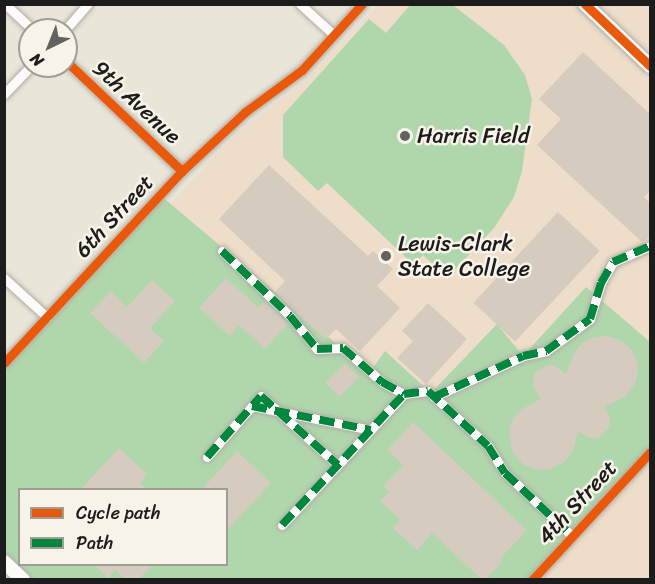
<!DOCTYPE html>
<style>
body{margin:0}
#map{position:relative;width:655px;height:584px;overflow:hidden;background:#e9e5d8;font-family:Sriracha,sans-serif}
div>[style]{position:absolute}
.built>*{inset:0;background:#edddc9}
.green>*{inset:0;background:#b0d7ac}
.building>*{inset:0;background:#d5cbbe;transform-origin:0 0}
.roads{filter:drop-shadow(0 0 2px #b0ada5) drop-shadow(0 0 2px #b0ada5)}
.street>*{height:9px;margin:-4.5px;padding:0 4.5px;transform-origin:4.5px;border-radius:4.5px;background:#fcfbf9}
.secondary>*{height:14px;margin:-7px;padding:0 7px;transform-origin:7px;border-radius:7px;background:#fcfbf9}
.quiet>*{height:8px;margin-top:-4px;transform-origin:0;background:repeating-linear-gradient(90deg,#00873e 0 15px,transparent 0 23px)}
.cycleway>*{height:9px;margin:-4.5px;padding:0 4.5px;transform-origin:4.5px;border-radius:4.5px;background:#e8590c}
.dots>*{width:16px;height:16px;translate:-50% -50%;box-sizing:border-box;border:3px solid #f7f3e8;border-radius:50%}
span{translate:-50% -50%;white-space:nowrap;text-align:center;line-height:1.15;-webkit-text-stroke:5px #f7f3e8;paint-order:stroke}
.street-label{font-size:22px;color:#1c1c1c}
.poi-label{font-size:22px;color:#1c1c1c}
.left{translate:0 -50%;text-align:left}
.frame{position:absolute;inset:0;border:6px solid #1c1c1c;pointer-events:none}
.legend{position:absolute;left:18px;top:488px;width:210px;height:78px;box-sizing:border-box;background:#f7f3e8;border:2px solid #9f9d96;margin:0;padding:8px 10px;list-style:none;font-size:18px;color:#1c1c1c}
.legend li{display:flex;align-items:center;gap:12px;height:30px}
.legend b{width:30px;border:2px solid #9f9d96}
.north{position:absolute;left:18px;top:18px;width:60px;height:60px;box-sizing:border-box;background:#f7f3e8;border:2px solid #9f9d96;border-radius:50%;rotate:223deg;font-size:16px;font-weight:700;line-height:24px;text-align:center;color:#1c1c1c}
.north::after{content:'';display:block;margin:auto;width:21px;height:27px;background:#64625e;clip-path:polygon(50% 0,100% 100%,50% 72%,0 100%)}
</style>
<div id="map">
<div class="built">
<div style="clip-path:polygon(378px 5px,650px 5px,650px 579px,39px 579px,226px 564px,226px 490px,20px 490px,4px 382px,235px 135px,306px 81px)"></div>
</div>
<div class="green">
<div style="clip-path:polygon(411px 4px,453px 5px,504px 45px,525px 75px,532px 99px,522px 171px,514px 197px,494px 228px,447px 278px,423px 255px,414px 265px,327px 183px,318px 191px,283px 157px,283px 115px,369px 19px,386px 33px)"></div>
<div style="clip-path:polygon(evenodd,160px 195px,370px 372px,385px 351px,431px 393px,497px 324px,523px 356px,586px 287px,650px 342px,650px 451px,531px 579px,23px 579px,5px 562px,4px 364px,160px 195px,20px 490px,226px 490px,226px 564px,20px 564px,20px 490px)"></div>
</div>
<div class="building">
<div style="clip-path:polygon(583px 52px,651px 115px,651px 190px,644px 197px,651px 204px,651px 236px,642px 242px,537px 145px,561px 119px,539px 99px)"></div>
<div style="clip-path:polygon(269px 165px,368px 256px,373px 251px,393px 269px,377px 286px,400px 308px,360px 351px,336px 329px,326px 339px,297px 314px,275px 292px,285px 281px,219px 219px)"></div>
<div style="left:558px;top:212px;width:57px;height:124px;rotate:43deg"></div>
<div style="clip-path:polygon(226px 278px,258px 307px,266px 302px,288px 324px,265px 349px,239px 325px,230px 336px,199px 308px)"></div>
<div style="clip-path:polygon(152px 280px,175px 301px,150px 328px,164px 341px,144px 363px,90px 313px,111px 291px,127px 307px)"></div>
<div style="clip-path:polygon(428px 303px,467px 339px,426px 384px,397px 358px,413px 341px,402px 331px)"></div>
<div style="clip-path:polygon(607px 336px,620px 340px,631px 349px,637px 360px,638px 373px,635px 384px,625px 397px,605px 406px,610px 420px,609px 428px,598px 438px,589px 438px,578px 431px,573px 451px,563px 463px,551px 469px,538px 470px,524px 465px,512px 452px,509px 429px,513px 418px,522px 409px,541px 399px,533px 386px,534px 373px,548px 365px,555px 366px,566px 374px,575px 352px,583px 342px,595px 337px)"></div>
<div style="left:345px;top:363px;width:20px;height:28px;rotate:45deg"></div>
<div style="clip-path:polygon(413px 422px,527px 530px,500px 559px,502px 562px,486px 579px,481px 579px,432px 533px,417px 550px,393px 528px,400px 519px,380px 501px,389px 492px,383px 486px,403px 465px,387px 450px)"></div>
<div style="clip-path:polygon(119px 448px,147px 474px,140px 483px,147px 489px,81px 489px)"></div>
<div style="clip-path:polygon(237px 451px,271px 483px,226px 531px,226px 489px,202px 489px)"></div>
<div style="clip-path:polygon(93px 564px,153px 564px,139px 579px,125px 579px,115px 570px,108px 578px)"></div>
</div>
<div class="roads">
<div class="street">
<div style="left:5px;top:4px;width:38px;rotate:43deg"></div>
<div style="left:300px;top:4px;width:46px;rotate:42.4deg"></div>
<div style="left:65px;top:30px;width:35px;rotate:-49deg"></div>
<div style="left:66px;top:61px;width:160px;rotate:43.5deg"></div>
<div style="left:4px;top:94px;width:39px;rotate:-46deg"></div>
<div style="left:222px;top:251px;width:94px;rotate:43.7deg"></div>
<div style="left:290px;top:316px;width:43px;rotate:50.7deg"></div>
<div style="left:317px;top:349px;width:26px;rotate:-2deg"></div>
<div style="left:343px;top:348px;width:52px;rotate:41.1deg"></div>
<div style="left:382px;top:382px;width:25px;rotate:29deg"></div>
<div style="left:404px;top:394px;width:24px;rotate:-7deg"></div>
<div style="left:428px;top:391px;width:81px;rotate:42.5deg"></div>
<div style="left:488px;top:446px;width:32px;rotate:58deg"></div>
<div style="left:505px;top:473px;width:92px;rotate:43.2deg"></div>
<div style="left:4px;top:278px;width:58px;rotate:42.2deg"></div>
<div style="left:4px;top:363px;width:262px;rotate:-47.2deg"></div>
<div style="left:182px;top:171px;width:86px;rotate:-43.1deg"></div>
<div style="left:245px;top:112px;width:71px;rotate:-36.4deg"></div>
<div style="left:302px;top:70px;width:89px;rotate:-47.7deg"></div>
<div style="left:434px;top:397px;width:98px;rotate:-24.7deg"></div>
<div style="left:523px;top:356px;width:24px;rotate:-12deg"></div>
<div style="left:546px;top:351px;width:54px;rotate:-36deg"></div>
<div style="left:590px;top:319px;width:38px;rotate:-73deg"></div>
<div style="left:601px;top:283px;width:24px;rotate:-60deg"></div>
<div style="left:613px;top:262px;width:40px;rotate:-23.4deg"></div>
<div style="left:252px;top:406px;width:121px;rotate:11.4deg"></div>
<div style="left:207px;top:457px;width:81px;rotate:-48.5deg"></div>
<div style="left:261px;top:396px;width:103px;rotate:41.9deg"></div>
<div style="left:282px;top:525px;width:179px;rotate:-47deg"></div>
<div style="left:532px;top:580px;width:174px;rotate:-47.3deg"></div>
</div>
<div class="secondary">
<div style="left:585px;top:4px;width:90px;rotate:43.6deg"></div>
<div style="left:4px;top:562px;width:26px;rotate:43deg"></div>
</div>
</div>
<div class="quiet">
<div style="left:222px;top:251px;width:94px;rotate:43.7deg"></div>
<div style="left:290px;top:316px;width:43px;rotate:50.7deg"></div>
<div style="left:317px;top:349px;width:26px;rotate:-2deg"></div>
<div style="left:343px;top:348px;width:52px;rotate:41.1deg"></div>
<div style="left:382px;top:382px;width:25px;rotate:29deg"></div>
<div style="left:404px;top:394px;width:24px;rotate:-7deg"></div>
<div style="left:428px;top:391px;width:81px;rotate:42.5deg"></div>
<div style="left:488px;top:446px;width:32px;rotate:58deg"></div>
<div style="left:505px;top:473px;width:92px;rotate:43.2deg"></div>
<div style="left:434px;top:397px;width:98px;rotate:-24.7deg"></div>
<div style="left:523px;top:356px;width:24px;rotate:-12deg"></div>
<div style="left:546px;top:351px;width:54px;rotate:-36deg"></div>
<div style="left:590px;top:319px;width:38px;rotate:-73deg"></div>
<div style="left:601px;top:283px;width:24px;rotate:-60deg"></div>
<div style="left:613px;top:262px;width:40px;rotate:-23.4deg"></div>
<div style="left:252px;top:406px;width:121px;rotate:11.4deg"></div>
<div style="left:207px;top:457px;width:81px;rotate:-48.5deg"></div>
<div style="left:261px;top:396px;width:103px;rotate:41.9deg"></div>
<div style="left:282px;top:525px;width:179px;rotate:-47deg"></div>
</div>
<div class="cycleway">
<div style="left:585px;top:4px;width:90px;rotate:43.6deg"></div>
<div style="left:66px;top:61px;width:160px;rotate:43.5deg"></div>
<div style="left:4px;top:363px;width:262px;rotate:-47.2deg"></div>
<div style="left:182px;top:171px;width:86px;rotate:-43.1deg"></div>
<div style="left:245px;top:112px;width:71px;rotate:-36.4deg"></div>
<div style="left:302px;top:70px;width:89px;rotate:-47.7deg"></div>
<div style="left:532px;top:580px;width:174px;rotate:-47.3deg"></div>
</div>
<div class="dots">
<div style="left:405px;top:136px;background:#64625e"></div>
<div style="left:386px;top:256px;background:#64625e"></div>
</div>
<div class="street-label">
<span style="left:137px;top:102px;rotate:43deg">9th Avenue</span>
<span style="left:114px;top:216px;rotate:-47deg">6th Street</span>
<span style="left:577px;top:502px;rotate:-47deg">4th Street</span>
</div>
<div class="poi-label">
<span class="left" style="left:417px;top:136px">Harris Field</span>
<span class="left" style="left:398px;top:256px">Lewis-Clark<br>State College</span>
</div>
<div class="frame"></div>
<ul class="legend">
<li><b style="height:8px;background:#e8590c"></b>Cycle path</li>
<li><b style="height:8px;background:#00873e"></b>Path</li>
</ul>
<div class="north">N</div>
</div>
